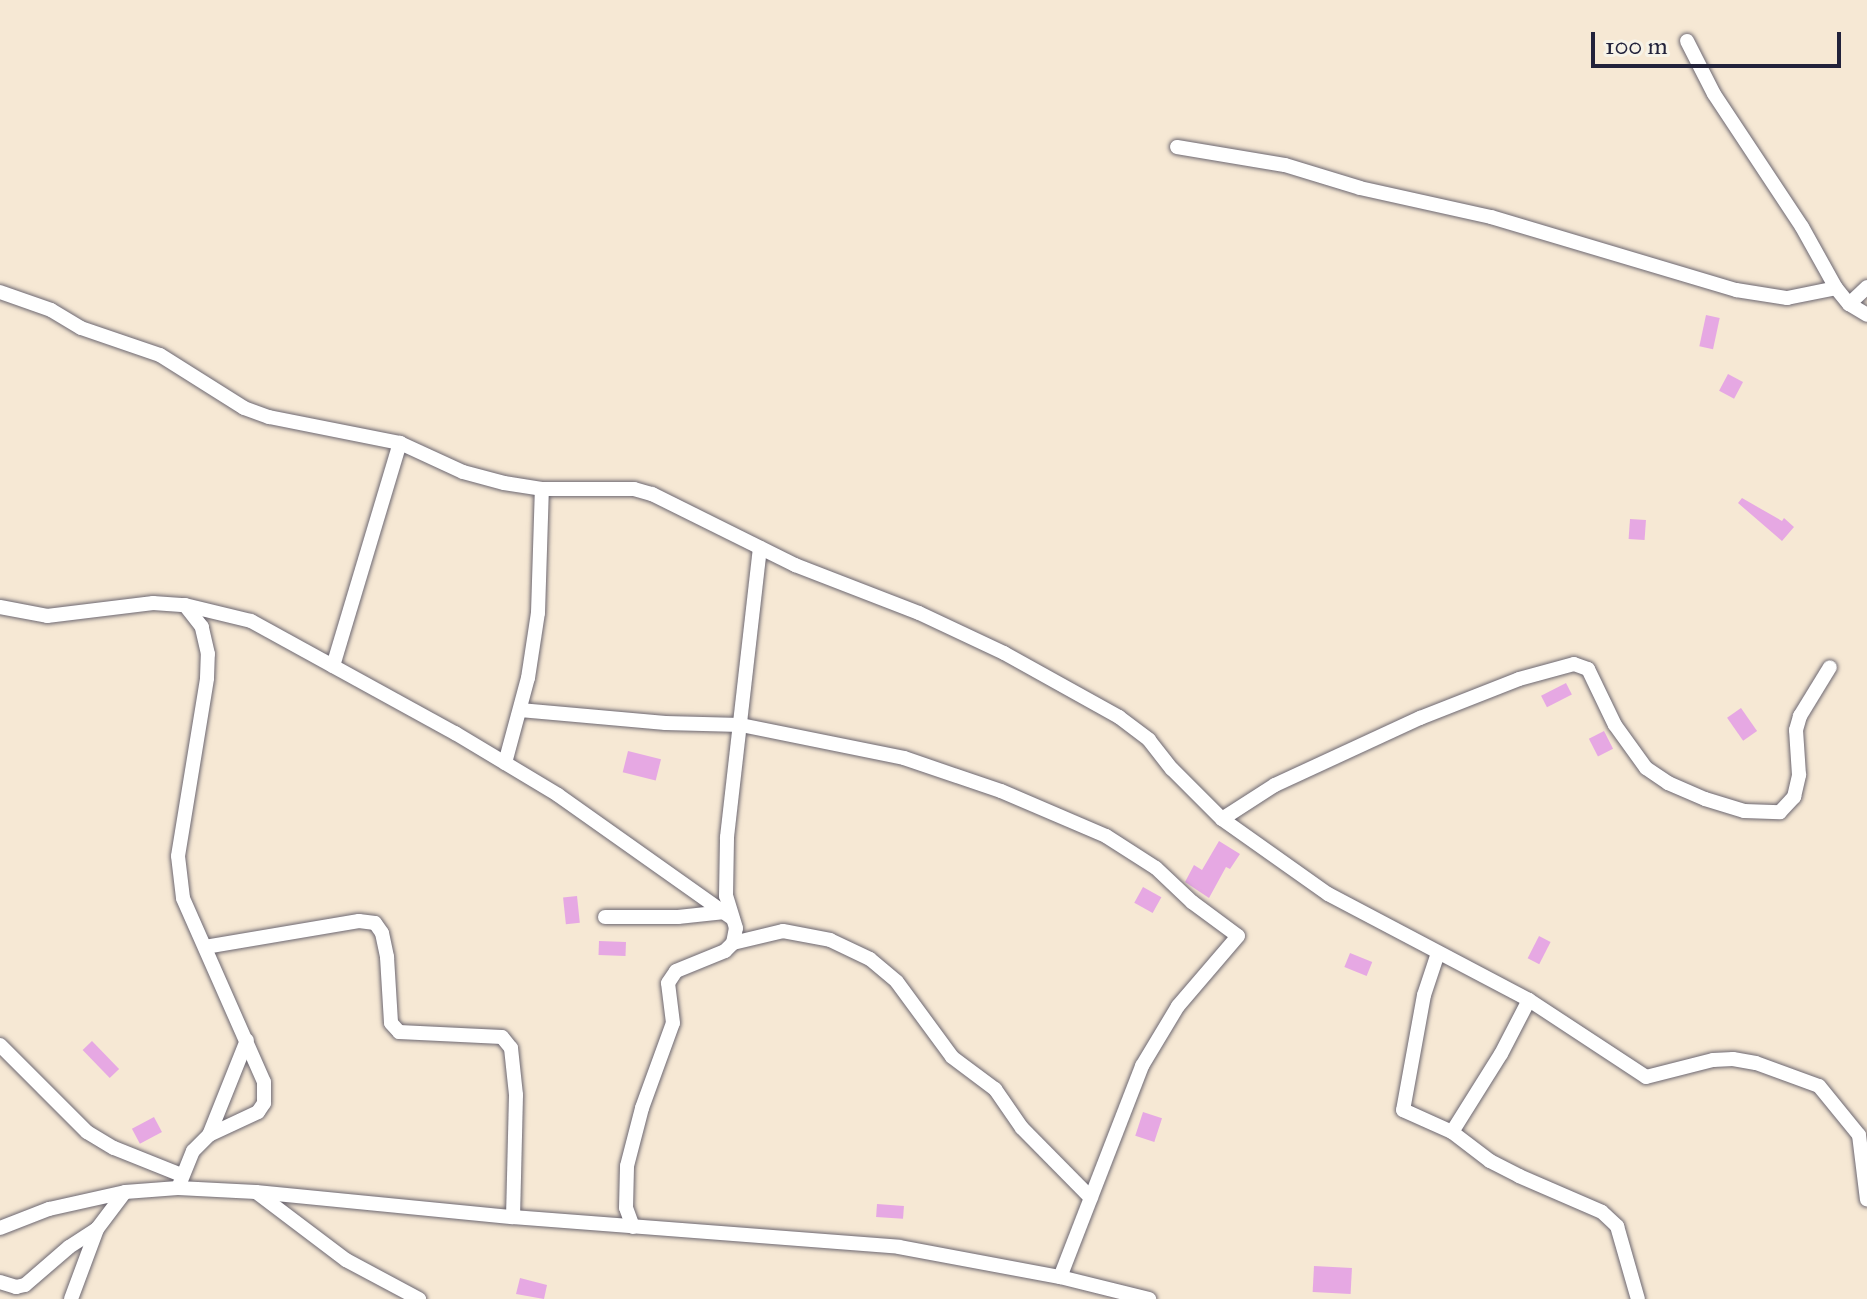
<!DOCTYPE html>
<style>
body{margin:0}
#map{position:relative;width:1867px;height:1299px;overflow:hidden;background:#f6e8d4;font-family:"IM FELL Great Primer",serif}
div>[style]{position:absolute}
.building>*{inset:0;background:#e6a8e3;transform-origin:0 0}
.roads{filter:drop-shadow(0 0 2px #6c6771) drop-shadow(0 0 2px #6c6771)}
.minor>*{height:14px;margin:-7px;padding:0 7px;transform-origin:7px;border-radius:7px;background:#fff}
span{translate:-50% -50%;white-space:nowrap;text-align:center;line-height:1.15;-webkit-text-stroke:8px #f7f3e8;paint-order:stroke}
.scale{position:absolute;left:1591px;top:32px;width:250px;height:36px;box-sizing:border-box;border:4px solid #22223b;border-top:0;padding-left:10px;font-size:24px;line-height:28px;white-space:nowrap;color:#22223b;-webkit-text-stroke:6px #f7f3e8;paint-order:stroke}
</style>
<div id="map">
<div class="building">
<div style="left:1706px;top:315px;width:14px;height:32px;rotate:12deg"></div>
<div style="left:1728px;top:374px;width:17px;height:19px;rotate:28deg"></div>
<div style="clip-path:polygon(1742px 498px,1782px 521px,1784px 518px,1794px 527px,1782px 541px,1738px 503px)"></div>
<div style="left:1630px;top:519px;width:16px;height:20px;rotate:4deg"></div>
<div style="left:1566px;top:683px;width:13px;height:28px;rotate:63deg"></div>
<div style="left:1741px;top:708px;width:28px;height:17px;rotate:55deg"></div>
<div style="left:1604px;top:731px;width:20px;height:17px;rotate:63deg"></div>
<div style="left:628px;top:751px;width:34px;height:22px;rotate:14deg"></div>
<div style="clip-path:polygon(1219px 841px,1240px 854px,1230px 869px,1226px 867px,1209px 898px,1185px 882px,1194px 865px,1202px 870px)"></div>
<div style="left:1143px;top:887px;width:21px;height:18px;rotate:29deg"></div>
<div style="left:577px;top:896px;width:27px;height:14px;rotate:84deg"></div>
<div style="left:1539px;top:936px;width:13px;height:25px;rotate:27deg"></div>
<div style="left:599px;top:941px;width:27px;height:14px;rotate:2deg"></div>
<div style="left:1350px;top:953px;width:24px;height:15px;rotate:22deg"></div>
<div style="left:92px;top:1041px;width:39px;height:13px;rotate:46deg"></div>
<div style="left:1143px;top:1112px;width:20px;height:25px;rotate:18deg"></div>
<div style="left:154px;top:1117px;width:17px;height:25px;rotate:62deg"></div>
<div style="left:877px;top:1204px;width:27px;height:13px;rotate:4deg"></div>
<div style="left:1314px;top:1266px;width:38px;height:26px;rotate:3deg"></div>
<div style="clip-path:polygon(520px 1278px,547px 1285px,544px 1299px,516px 1294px)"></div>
</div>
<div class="roads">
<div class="minor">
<div style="left:1687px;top:41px;width:59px;rotate:63deg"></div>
<div style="left:1714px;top:94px;width:159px;rotate:56.5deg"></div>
<div style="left:1802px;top:227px;width:70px;rotate:60.9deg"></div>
<div style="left:1836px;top:288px;width:21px;rotate:51deg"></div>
<div style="left:1849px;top:304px;width:21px;rotate:31deg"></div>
<div style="left:1177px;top:147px;width:109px;rotate:9.5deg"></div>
<div style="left:1285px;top:165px;width:78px;rotate:17deg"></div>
<div style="left:1360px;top:188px;width:134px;rotate:12.5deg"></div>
<div style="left:1491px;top:217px;width:256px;rotate:16.6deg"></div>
<div style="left:1736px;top:290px;width:52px;rotate:8.9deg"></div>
<div style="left:1787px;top:298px;width:50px;rotate:-11.5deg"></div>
<div style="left:0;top:292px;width:54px;rotate:19.4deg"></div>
<div style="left:51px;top:310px;width:35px;rotate:31deg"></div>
<div style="left:81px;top:328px;width:83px;rotate:18.9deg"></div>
<div style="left:160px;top:355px;width:99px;rotate:32.2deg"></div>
<div style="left:244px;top:408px;width:27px;rotate:20deg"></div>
<div style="left:269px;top:417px;width:134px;rotate:11.2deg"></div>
<div style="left:400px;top:443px;width:69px;rotate:24.7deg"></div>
<div style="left:463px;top:472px;width:42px;rotate:15deg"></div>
<div style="left:504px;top:483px;width:38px;rotate:9deg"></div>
<div style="left:542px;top:489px;width:92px"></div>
<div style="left:634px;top:489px;width:19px;rotate:16deg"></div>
<div style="left:652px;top:494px;width:160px;rotate:26.4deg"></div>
<div style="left:795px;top:565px;width:133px;rotate:21.2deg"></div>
<div style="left:919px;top:613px;width:94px;rotate:25.2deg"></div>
<div style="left:1004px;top:653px;width:132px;rotate:29.1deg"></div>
<div style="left:1119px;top:717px;width:38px;rotate:37deg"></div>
<div style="left:1149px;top:740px;width:37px;rotate:52deg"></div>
<div style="left:1172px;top:769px;width:71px;rotate:45deg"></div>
<div style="left:1222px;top:819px;width:130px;rotate:35.3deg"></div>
<div style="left:1328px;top:894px;width:227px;rotate:27.8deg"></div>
<div style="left:1529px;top:1000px;width:140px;rotate:33.3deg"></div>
<div style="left:1646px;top:1077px;width:69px;rotate:-14.2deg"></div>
<div style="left:1713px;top:1060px;width:20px;rotate:-3deg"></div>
<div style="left:1733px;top:1059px;width:23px;rotate:10deg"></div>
<div style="left:1756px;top:1063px;width:67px;rotate:20.1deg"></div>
<div style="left:1819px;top:1086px;width:63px;rotate:50.8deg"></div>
<div style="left:1859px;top:1135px;width:65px;rotate:83deg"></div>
<div style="left:1849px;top:304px;width:25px;rotate:-43deg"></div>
<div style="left:0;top:607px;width:48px;rotate:10.8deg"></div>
<div style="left:47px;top:616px;width:107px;rotate:-7deg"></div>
<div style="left:153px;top:603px;width:32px;rotate:4deg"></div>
<div style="left:185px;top:605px;width:68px;rotate:13.6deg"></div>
<div style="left:251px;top:621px;width:233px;rotate:28.8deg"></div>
<div style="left:455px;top:733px;width:120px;rotate:31deg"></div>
<div style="left:558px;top:795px;width:214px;rotate:35.3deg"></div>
<div style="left:333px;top:666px;width:233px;rotate:-73.3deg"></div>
<div style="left:520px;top:710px;width:146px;rotate:5.1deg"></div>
<div style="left:665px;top:723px;width:76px;rotate:1.5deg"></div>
<div style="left:741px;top:725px;width:166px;rotate:11.4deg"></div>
<div style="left:904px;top:758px;width:102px;rotate:18.8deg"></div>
<div style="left:1001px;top:791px;width:114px;rotate:23.2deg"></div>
<div style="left:1106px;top:836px;width:59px;rotate:32.6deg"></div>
<div style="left:1156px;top:868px;width:50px;rotate:43.4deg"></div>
<div style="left:1192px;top:902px;width:57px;rotate:36.5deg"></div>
<div style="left:1238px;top:936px;width:92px;rotate:130.6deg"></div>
<div style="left:1178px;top:1006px;width:70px;rotate:121deg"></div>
<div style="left:1142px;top:1066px;width:226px;rotate:111.2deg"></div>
<div style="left:505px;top:763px;width:88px;rotate:-74.9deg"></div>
<div style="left:528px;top:678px;width:66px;rotate:-81.3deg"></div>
<div style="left:538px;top:613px;width:124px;rotate:-88.2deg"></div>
<div style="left:1222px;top:819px;width:63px;rotate:-32.7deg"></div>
<div style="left:1275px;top:785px;width:160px;rotate:-24.8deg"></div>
<div style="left:1420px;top:718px;width:106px;rotate:-21.5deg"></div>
<div style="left:1519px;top:679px;width:57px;rotate:-15.3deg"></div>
<div style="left:1574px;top:664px;width:15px;rotate:20deg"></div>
<div style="left:1588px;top:669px;width:62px;rotate:64.3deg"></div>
<div style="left:1615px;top:725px;width:53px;rotate:54.2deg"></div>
<div style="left:1646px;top:768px;width:27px;rotate:34deg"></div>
<div style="left:1668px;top:783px;width:40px;rotate:23.4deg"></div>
<div style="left:1705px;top:799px;width:41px;rotate:17.1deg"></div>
<div style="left:1744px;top:811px;width:36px;rotate:2deg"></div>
<div style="left:1780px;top:812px;width:21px;rotate:-47deg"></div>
<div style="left:1794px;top:797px;width:23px;rotate:-77deg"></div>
<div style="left:1799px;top:775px;width:45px;rotate:-93.8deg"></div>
<div style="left:1796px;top:730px;width:15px;rotate:-74deg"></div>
<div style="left:1800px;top:716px;width:57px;rotate:-58.5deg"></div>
<div style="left:605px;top:917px;width:73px"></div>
<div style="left:678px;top:917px;width:47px;rotate:-6.1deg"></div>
<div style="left:733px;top:943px;width:51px;rotate:-13.5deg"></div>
<div style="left:783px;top:931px;width:48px;rotate:10.8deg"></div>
<div style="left:830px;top:940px;width:44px;rotate:25.4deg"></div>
<div style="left:870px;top:959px;width:35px;rotate:40deg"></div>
<div style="left:897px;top:982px;width:93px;rotate:53.7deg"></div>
<div style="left:952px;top:1057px;width:54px;rotate:36.7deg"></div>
<div style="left:995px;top:1089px;width:47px;rotate:55.3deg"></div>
<div style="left:1022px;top:1128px;width:98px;rotate:45.4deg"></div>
<div style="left:205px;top:947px;width:156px;rotate:-9.6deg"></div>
<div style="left:359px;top:921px;width:16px;rotate:7deg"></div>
<div style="left:375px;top:923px;width:12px;rotate:55deg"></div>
<div style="left:382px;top:933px;width:25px;rotate:78deg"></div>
<div style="left:387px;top:957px;width:66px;rotate:86.5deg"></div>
<div style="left:391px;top:1023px;width:12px;rotate:48deg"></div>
<div style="left:399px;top:1032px;width:103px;rotate:2.8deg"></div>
<div style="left:502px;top:1037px;width:14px;rotate:51deg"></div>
<div style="left:511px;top:1048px;width:47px;rotate:83.9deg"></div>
<div style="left:516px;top:1095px;width:122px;rotate:91.4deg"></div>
<div style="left:1438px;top:953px;width:44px;rotate:108.4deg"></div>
<div style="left:1424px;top:995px;width:117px;rotate:100.3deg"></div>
<div style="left:1403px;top:1110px;width:54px;rotate:24.2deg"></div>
<div style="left:1452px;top:1132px;width:48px;rotate:37.3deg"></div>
<div style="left:1490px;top:1161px;width:33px;rotate:27deg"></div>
<div style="left:1519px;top:1176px;width:90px;rotate:23.4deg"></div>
<div style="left:1602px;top:1212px;width:21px;rotate:43deg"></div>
<div style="left:1617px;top:1226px;width:76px;rotate:74deg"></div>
<div style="left:0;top:1045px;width:123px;rotate:45deg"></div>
<div style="left:87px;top:1132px;width:31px;rotate:31deg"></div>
<div style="left:114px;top:1148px;width:72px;rotate:21.9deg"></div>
<div style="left:1452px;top:1132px;width:92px;rotate:-57.9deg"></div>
<div style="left:1501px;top:1054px;width:61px;rotate:-62.6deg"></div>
<div style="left:209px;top:1135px;width:102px;rotate:-68.2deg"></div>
<div style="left:178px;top:1188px;width:40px;rotate:-68deg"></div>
<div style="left:193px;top:1151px;width:23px;rotate:-45deg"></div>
<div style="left:209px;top:1135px;width:54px;rotate:-25.1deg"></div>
<div style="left:258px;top:1112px;width:11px;rotate:-56deg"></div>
<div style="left:264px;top:1103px;width:21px;rotate:-90deg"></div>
<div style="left:264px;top:1082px;width:201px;rotate:-113.8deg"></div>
<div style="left:183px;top:898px;width:42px;rotate:-96.8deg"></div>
<div style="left:178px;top:856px;width:180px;rotate:-80.7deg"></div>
<div style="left:207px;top:678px;width:24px;rotate:-88deg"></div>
<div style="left:208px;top:654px;width:28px;rotate:-103deg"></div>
<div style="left:202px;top:627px;width:28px;rotate:-128deg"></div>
<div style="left:256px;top:1192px;width:113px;rotate:37.1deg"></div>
<div style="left:346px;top:1260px;width:83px;rotate:28.1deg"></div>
<div style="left:633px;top:1227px;width:20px;rotate:-110deg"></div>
<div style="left:626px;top:1208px;width:42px;rotate:-88.6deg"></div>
<div style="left:627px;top:1166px;width:60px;rotate:-75.5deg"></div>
<div style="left:642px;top:1108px;width:90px;rotate:-70deg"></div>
<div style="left:673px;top:1023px;width:40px;rotate:-97.1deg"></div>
<div style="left:668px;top:983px;width:14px;rotate:-56deg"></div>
<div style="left:676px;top:971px;width:53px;rotate:-22.2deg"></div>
<div style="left:725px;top:951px;width:11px;rotate:-45deg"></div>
<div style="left:733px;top:943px;width:15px;rotate:-79deg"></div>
<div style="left:736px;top:928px;width:34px;rotate:-107deg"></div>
<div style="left:726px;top:896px;width:59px;rotate:-89deg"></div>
<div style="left:727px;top:837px;width:291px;rotate:-83.5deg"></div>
<div style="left:0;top:1228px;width:53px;rotate:-21.2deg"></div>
<div style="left:49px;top:1209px;width:78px;rotate:-12.6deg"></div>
<div style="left:125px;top:1192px;width:53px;rotate:-4.3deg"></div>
<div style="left:178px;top:1188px;width:78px;rotate:2.9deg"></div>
<div style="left:256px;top:1192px;width:258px;rotate:5.6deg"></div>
<div style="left:513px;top:1217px;width:387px;rotate:4.4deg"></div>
<div style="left:899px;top:1247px;width:164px;rotate:10.6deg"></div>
<div style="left:1060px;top:1277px;width:92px;rotate:13.9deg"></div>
<div style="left:0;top:1282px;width:17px;rotate:17deg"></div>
<div style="left:16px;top:1287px;width:9px;rotate:-13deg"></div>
<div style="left:25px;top:1285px;width:58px;rotate:-40.8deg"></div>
<div style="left:69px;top:1247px;width:33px;rotate:-33deg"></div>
<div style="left:71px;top:1299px;width:75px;rotate:-69.6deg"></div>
<div style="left:97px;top:1229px;width:46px;rotate:-52.9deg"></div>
</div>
</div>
<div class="scale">100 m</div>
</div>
